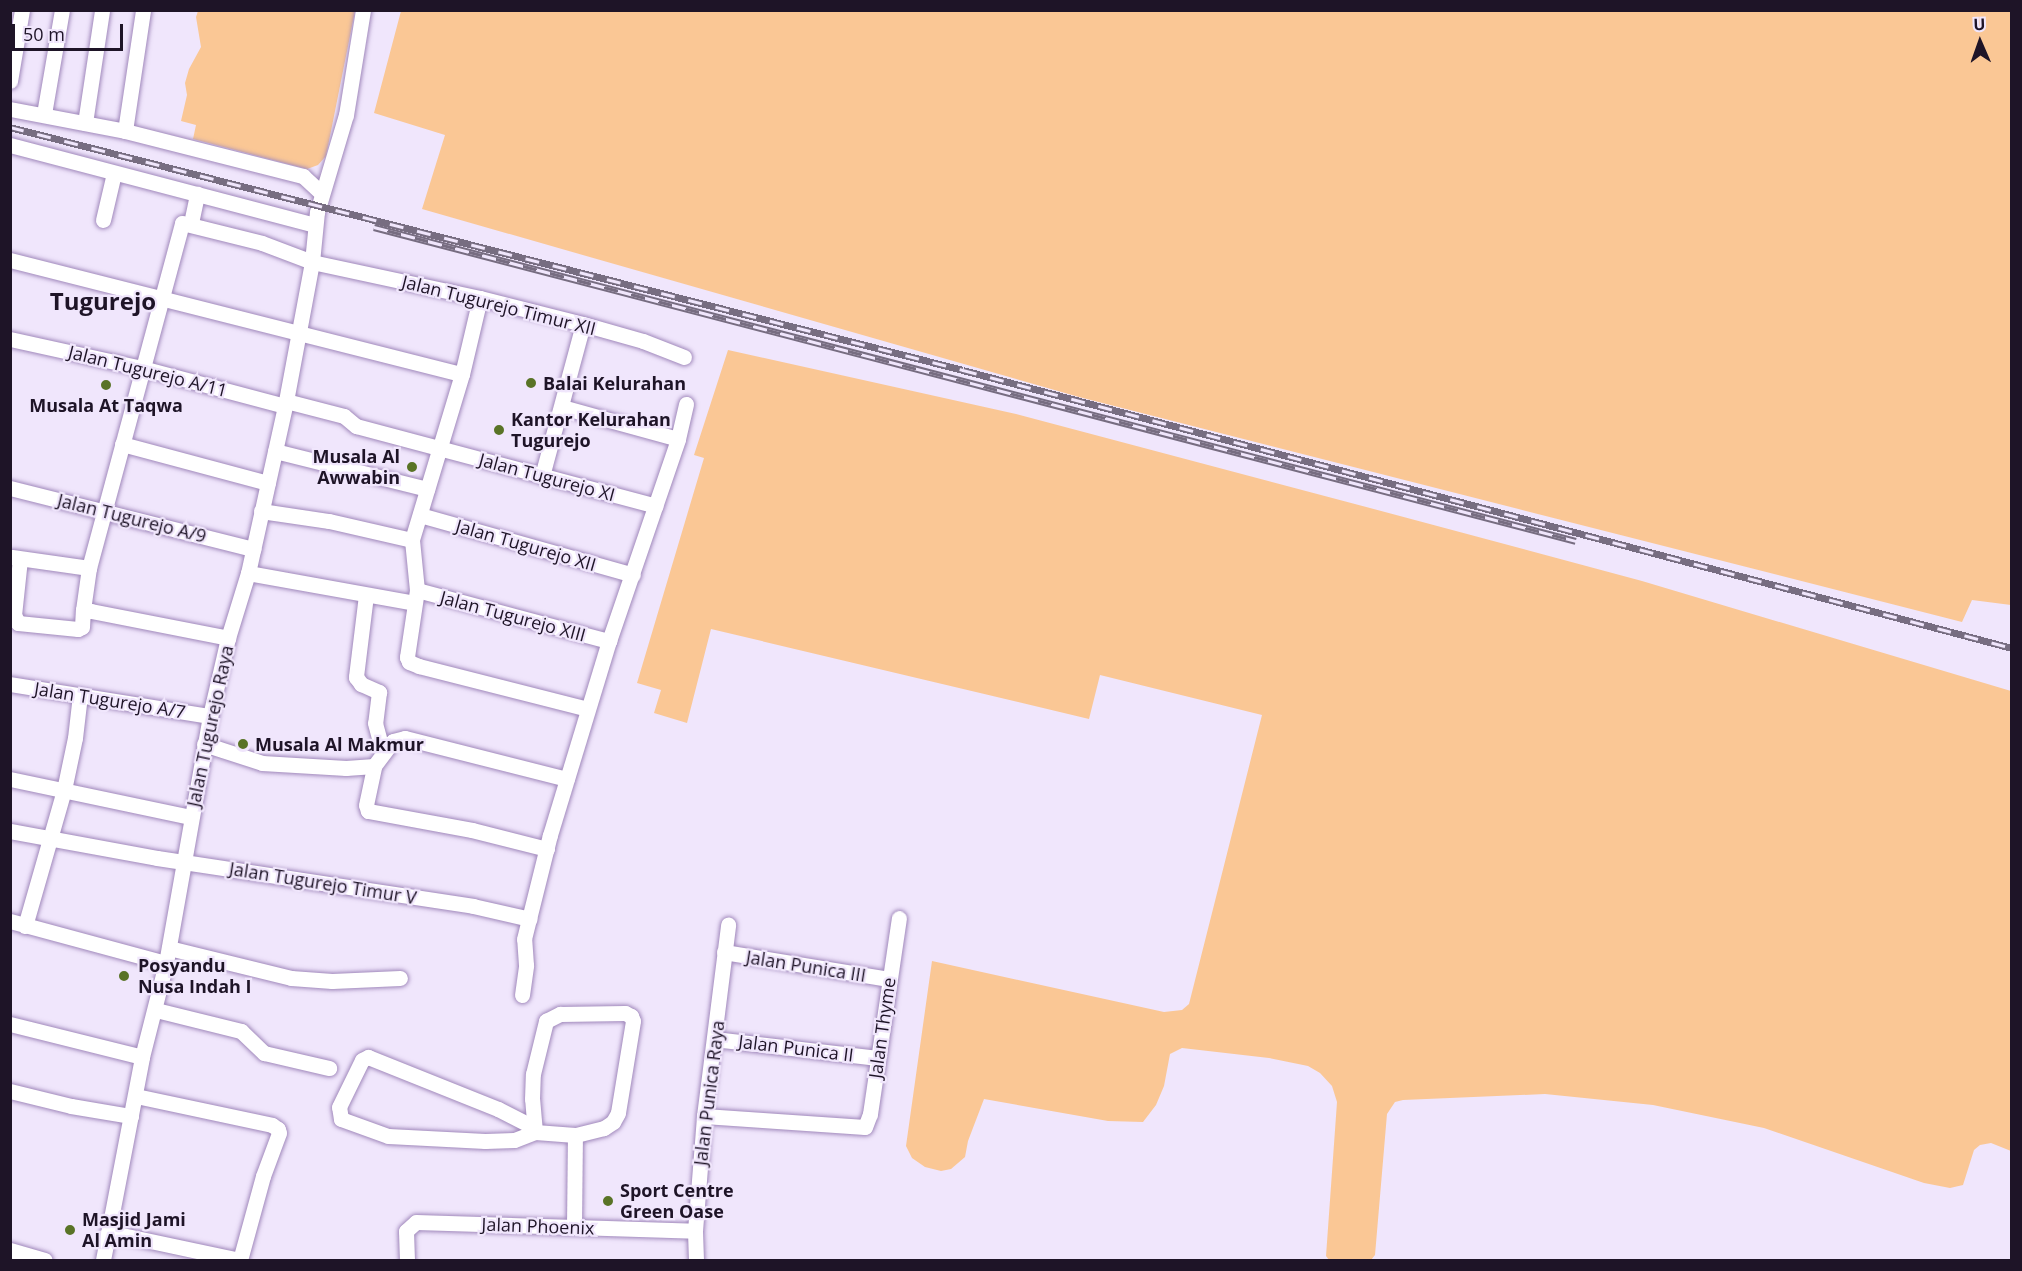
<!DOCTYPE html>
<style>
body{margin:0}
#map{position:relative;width:2022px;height:1271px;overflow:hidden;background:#f0e6fc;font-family:"Open Sans",sans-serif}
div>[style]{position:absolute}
.green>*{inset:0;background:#fac795}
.roads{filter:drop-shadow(0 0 2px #a088bb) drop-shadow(0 0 2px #a088bb)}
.minor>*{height:15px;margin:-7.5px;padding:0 7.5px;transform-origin:7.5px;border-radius:7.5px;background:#fff}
.rail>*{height:7px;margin-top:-3.5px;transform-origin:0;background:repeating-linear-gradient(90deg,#f0e6fc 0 14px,#776d81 0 28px);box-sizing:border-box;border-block:2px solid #776d81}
.dots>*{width:16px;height:16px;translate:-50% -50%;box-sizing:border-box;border:3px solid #f0e6fc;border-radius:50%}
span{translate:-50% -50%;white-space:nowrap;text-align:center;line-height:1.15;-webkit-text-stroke:4.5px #f0e6fc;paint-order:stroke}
.street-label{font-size:18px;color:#1e1427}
.poi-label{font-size:18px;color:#1e1427;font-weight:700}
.left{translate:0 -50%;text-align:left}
.right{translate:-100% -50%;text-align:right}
.district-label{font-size:24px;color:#1e1427;font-weight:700}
.frame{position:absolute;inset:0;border:12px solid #1e1427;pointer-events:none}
.north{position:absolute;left:1950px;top:12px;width:60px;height:60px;-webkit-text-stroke:4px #f0e6fc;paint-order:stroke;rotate:358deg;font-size:16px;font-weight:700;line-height:24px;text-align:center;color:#1e1427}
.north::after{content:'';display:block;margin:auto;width:21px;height:27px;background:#1e1427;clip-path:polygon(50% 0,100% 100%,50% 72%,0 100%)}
.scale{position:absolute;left:12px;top:24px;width:111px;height:27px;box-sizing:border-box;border:3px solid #1e1427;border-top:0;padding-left:8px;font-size:18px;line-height:21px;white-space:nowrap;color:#1e1427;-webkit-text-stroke:4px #f0e6fc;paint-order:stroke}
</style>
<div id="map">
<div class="green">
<div style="clip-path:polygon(198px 11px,355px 11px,326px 156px,318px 165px,307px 169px,193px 139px,196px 125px,181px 121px,187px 95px,185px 83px,189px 69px,201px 47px,196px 17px)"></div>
<div style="clip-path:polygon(401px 11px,2011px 11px,2011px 605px,1972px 600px,1962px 622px,1079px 397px,422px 209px,445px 135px,374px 113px)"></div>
<div style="clip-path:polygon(728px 350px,1016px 414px,1370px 508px,1642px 581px,2011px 691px,2011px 1151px,1991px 1143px,1980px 1145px,1974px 1150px,1963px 1185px,1950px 1188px,1924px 1183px,1764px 1128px,1653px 1105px,1545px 1094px,1403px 1100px,1395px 1102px,1387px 1114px,1375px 1255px,1371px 1260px,1329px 1260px,1326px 1256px,1337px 1102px,1332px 1086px,1320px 1073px,1308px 1066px,1269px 1058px,1182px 1048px,1170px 1054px,1164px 1086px,1156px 1105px,1143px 1122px,1108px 1121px,984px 1099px,968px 1141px,965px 1157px,951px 1169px,941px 1171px,925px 1167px,912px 1158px,906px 1146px,932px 961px,1164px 1012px,1182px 1010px,1189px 1004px,1262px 715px,1100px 675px,1089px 719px,711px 629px,687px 723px,654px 713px,661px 690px,637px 683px,704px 458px,694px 455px)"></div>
</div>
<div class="roads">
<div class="minor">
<div style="left:10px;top:81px;width:72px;rotate:-80.4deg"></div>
<div style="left:10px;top:109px;width:117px;rotate:10.8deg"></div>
<div style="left:125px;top:131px;width:184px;rotate:14.2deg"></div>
<div style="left:303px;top:176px;width:25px;rotate:43deg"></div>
<div style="left:44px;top:114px;width:106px;rotate:-80.2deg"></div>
<div style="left:85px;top:123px;width:114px;rotate:-81.4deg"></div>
<div style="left:125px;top:131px;width:122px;rotate:-81.5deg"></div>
<div style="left:10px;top:145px;width:193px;rotate:14.7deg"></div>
<div style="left:103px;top:220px;width:48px;rotate:-76.8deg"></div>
<div style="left:191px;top:223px;width:30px;rotate:-78deg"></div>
<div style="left:197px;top:194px;width:122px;rotate:14.7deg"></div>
<div style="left:10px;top:260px;width:466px;rotate:14.2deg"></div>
<div style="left:480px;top:298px;width:78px;rotate:103.3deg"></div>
<div style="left:462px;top:374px;width:173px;rotate:106.8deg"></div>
<div style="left:412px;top:540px;width:50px;rotate:84.3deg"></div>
<div style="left:417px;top:590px;width:68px;rotate:98.5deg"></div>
<div style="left:407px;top:657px;width:5px;rotate:68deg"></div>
<div style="left:409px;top:662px;width:11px;rotate:22deg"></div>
<div style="left:419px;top:666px;width:174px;rotate:14.3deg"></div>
<div style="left:10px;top:339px;width:135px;rotate:12.4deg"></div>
<div style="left:142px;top:368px;width:148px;rotate:14.9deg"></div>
<div style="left:286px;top:401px;width:60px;rotate:14.5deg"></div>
<div style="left:344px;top:416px;width:16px;rotate:40deg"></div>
<div style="left:356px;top:426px;width:310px;rotate:14.9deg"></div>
<div style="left:562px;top:407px;width:120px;rotate:15.4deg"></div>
<div style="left:122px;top:444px;width:151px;rotate:15deg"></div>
<div style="left:275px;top:451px;width:157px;rotate:14deg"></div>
<div style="left:542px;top:476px;width:157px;rotate:-74.9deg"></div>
<div style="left:10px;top:488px;width:251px;rotate:14.1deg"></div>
<div style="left:261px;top:511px;width:69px;rotate:8.4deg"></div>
<div style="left:329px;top:521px;width:85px;rotate:12.9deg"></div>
<div style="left:420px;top:515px;width:221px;rotate:15.7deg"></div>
<div style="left:12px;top:557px;width:78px;rotate:8.1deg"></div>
<div style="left:20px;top:559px;width:56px;rotate:96.1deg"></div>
<div style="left:14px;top:615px;width:9px;rotate:63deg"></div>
<div style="left:18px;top:623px;width:60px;rotate:5.7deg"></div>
<div style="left:78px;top:629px;width:4px;rotate:-27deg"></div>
<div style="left:82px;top:627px;width:17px;rotate:-87deg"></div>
<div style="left:83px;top:610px;width:8px;rotate:7deg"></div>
<div style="left:91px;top:611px;width:140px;rotate:11.1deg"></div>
<div style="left:248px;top:573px;width:169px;rotate:10.2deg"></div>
<div style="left:417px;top:590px;width:199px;rotate:14.9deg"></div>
<div style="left:366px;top:595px;width:83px;rotate:97deg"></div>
<div style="left:356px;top:677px;width:9px;rotate:54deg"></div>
<div style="left:361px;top:684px;width:20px;rotate:24deg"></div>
<div style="left:379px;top:692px;width:31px;rotate:97deg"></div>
<div style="left:375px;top:723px;width:30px;rotate:75deg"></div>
<div style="left:83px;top:610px;width:42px;rotate:-81.9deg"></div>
<div style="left:89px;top:568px;width:357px;rotate:-74.9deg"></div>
<div style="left:182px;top:223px;width:82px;rotate:14deg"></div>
<div style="left:262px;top:243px;width:53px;rotate:20.8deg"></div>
<div style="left:312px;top:262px;width:172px;rotate:12.1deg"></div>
<div style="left:480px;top:298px;width:106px;rotate:14.2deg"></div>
<div style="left:583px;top:324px;width:62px;rotate:15.8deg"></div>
<div style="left:643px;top:341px;width:44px;rotate:21.3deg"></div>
<div style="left:10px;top:684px;width:203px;rotate:9.1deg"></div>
<div style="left:204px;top:744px;width:61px;rotate:18.1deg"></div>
<div style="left:262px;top:763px;width:84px;rotate:3.4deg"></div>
<div style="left:346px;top:768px;width:28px;rotate:-4deg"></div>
<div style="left:10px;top:779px;width:185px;rotate:11.9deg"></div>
<div style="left:10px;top:831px;width:149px;rotate:10.4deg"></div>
<div style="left:157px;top:858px;width:320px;rotate:8.6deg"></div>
<div style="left:473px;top:906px;width:58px;rotate:12.8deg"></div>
<div style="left:547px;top:849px;width:77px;rotate:-165.8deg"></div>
<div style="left:472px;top:830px;width:106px;rotate:-169.6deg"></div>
<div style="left:368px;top:811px;width:6px;rotate:-108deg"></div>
<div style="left:366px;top:805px;width:40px;rotate:-78deg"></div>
<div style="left:374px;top:766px;width:31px;rotate:-53deg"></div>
<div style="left:393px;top:741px;width:12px;rotate:-14deg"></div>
<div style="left:405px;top:738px;width:167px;rotate:14.2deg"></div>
<div style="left:10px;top:921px;width:162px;rotate:15.1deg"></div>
<div style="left:25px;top:926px;width:141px;rotate:-74deg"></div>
<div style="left:64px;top:790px;width:53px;rotate:-78.1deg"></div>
<div style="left:75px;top:738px;width:43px;rotate:-83.4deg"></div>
<div style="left:169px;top:948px;width:126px;rotate:13.8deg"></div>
<div style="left:291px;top:978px;width:41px;rotate:4.2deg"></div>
<div style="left:332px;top:981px;width:68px;rotate:-2.5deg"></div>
<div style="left:724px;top:952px;width:167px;rotate:9.3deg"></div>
<div style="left:522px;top:995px;width:30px;rotate:-82deg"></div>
<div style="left:526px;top:965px;width:26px;rotate:-94deg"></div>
<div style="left:524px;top:939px;width:107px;rotate:-76deg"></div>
<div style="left:550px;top:835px;width:203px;rotate:-73.1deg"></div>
<div style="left:609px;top:641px;width:213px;rotate:-71.1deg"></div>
<div style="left:678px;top:439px;width:36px;rotate:-77deg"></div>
<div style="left:156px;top:1010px;width:88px;rotate:13.9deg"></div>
<div style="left:241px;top:1031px;width:32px;rotate:44deg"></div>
<div style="left:264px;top:1053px;width:67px;rotate:13deg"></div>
<div style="left:10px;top:1024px;width:136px;rotate:14deg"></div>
<div style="left:714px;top:1039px;width:165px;rotate:6.6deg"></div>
<div style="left:10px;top:1091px;width:63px;rotate:13.8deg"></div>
<div style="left:71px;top:1106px;width:61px;rotate:9.5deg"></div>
<div style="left:136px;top:1096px;width:139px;rotate:12deg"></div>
<div style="left:272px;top:1125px;width:7px;rotate:34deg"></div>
<div style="left:278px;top:1129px;width:4px;rotate:76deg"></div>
<div style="left:279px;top:1133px;width:46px;rotate:110.4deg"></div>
<div style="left:263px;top:1176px;width:87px;rotate:105.3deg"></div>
<div style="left:704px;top:1116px;width:161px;rotate:3.9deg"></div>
<div style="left:865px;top:1127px;width:14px;rotate:-69deg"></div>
<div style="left:870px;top:1114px;width:198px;rotate:-81.6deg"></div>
<div style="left:535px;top:1132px;width:33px;rotate:-95deg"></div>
<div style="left:532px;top:1099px;width:25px;rotate:-88deg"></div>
<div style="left:533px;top:1074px;width:55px;rotate:-76.2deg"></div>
<div style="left:546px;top:1021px;width:16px;rotate:-27deg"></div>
<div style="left:560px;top:1014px;width:65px;rotate:-0.9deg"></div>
<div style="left:625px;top:1013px;width:7px;rotate:27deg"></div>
<div style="left:631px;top:1016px;width:5px;rotate:68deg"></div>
<div style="left:633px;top:1021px;width:93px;rotate:99.3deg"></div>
<div style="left:618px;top:1113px;width:10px;rotate:119deg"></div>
<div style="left:613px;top:1122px;width:11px;rotate:146deg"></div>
<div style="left:604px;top:1128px;width:30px;rotate:166deg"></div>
<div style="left:575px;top:1135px;width:40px;rotate:-175.7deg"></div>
<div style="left:535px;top:1132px;width:22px;rotate:159deg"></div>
<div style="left:514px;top:1140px;width:29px;rotate:178deg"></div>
<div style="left:485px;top:1141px;width:97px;rotate:-177deg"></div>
<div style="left:388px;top:1136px;width:50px;rotate:-160.1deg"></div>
<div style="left:341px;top:1119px;width:12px;rotate:-99deg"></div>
<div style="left:339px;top:1107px;width:52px;rotate:-63.9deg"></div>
<div style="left:362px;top:1060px;width:7px;rotate:-27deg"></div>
<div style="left:368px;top:1057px;width:140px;rotate:21.8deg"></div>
<div style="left:498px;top:1109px;width:33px;rotate:27deg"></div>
<div style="left:527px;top:1124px;width:11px;rotate:45deg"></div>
<div style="left:574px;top:1227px;width:92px;rotate:-89.4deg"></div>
<div style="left:108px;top:1232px;width:135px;rotate:12deg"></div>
<div style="left:10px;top:1250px;width:36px;rotate:16deg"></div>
<div style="left:103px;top:1260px;width:207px;rotate:-79.1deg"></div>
<div style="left:142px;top:1057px;width:97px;rotate:-75.7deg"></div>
<div style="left:166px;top:963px;width:251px;rotate:-79.9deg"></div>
<div style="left:210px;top:716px;width:80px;rotate:-77deg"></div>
<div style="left:228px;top:638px;width:68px;rotate:-72.9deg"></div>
<div style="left:248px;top:573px;width:176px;rotate:-77.5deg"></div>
<div style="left:286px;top:401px;width:141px;rotate:-79.4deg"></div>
<div style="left:312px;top:262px;width:50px;rotate:-84.3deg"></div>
<div style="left:317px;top:212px;width:101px;rotate:-73.4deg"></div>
<div style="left:346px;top:115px;width:106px;rotate:-80.8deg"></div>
<div style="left:407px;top:1260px;width:29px;rotate:-92deg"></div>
<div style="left:406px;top:1231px;width:13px;rotate:-42deg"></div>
<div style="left:416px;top:1222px;width:279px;rotate:1.8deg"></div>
<div style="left:696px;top:1260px;width:29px;rotate:-92deg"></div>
<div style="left:695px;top:1231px;width:115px;rotate:-85.5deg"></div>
<div style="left:704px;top:1116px;width:193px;rotate:-82.8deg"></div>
</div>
</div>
<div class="rail">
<div style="left:10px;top:127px;width:983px;rotate:14.3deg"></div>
<div style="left:963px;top:370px;width:1085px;rotate:14.84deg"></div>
<div style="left:374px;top:227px;width:1242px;rotate:14.64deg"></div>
</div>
<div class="dots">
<div style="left:531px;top:383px;background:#597326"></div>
<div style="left:106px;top:385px;background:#597326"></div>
<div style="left:499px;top:430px;background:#597326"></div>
<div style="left:412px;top:467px;background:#597326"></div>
<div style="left:243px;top:744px;background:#597326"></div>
<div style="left:124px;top:976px;background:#597326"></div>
<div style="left:608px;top:1201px;background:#597326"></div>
<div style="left:70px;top:1230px;background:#597326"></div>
</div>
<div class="street-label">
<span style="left:499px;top:305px;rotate:14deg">Jalan Tugurejo Timur XII</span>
<span style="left:148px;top:371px;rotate:14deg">Jalan Tugurejo A/11</span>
<span style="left:547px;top:477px;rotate:15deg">Jalan Tugurejo XI</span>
<span style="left:132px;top:518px;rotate:14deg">Jalan Tugurejo A/9</span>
<span style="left:526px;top:545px;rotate:16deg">Jalan Tugurejo XII</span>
<span style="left:513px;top:616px;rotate:15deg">Jalan Tugurejo XIII</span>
<span style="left:110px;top:700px;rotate:9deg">Jalan Tugurejo A/7</span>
<span style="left:210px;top:726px;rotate:-78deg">Jalan Tugurejo Raya</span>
<span style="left:323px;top:883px;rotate:9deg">Jalan Tugurejo Timur V</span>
<span style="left:806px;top:966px;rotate:9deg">Jalan Punica III</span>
<span style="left:882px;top:1028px;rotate:-82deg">Jalan Thyme</span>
<span style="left:796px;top:1048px;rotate:7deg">Jalan Punica II</span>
<span style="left:709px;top:1093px;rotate:-83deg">Jalan Punica Raya</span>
<span style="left:538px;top:1226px;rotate:2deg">Jalan Phoenix</span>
</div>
<div class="poi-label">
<span class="left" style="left:543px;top:383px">Balai Kelurahan</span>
<span style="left:106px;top:405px">Musala At Taqwa</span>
<span class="left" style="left:511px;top:430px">Kantor Kelurahan<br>Tugurejo</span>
<span class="right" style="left:400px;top:467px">Musala Al<br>Awwabin</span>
<span class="left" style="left:255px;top:744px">Musala Al Makmur</span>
<span class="left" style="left:138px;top:976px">Posyandu<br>Nusa Indah I</span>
<span class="left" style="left:620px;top:1201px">Sport Centre<br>Green Oase</span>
<span class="left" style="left:82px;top:1230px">Masjid Jami<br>Al Amin</span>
</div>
<div class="district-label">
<span style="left:103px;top:301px">Tugurejo</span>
</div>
<div class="frame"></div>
<div class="north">U</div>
<div class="scale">50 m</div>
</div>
